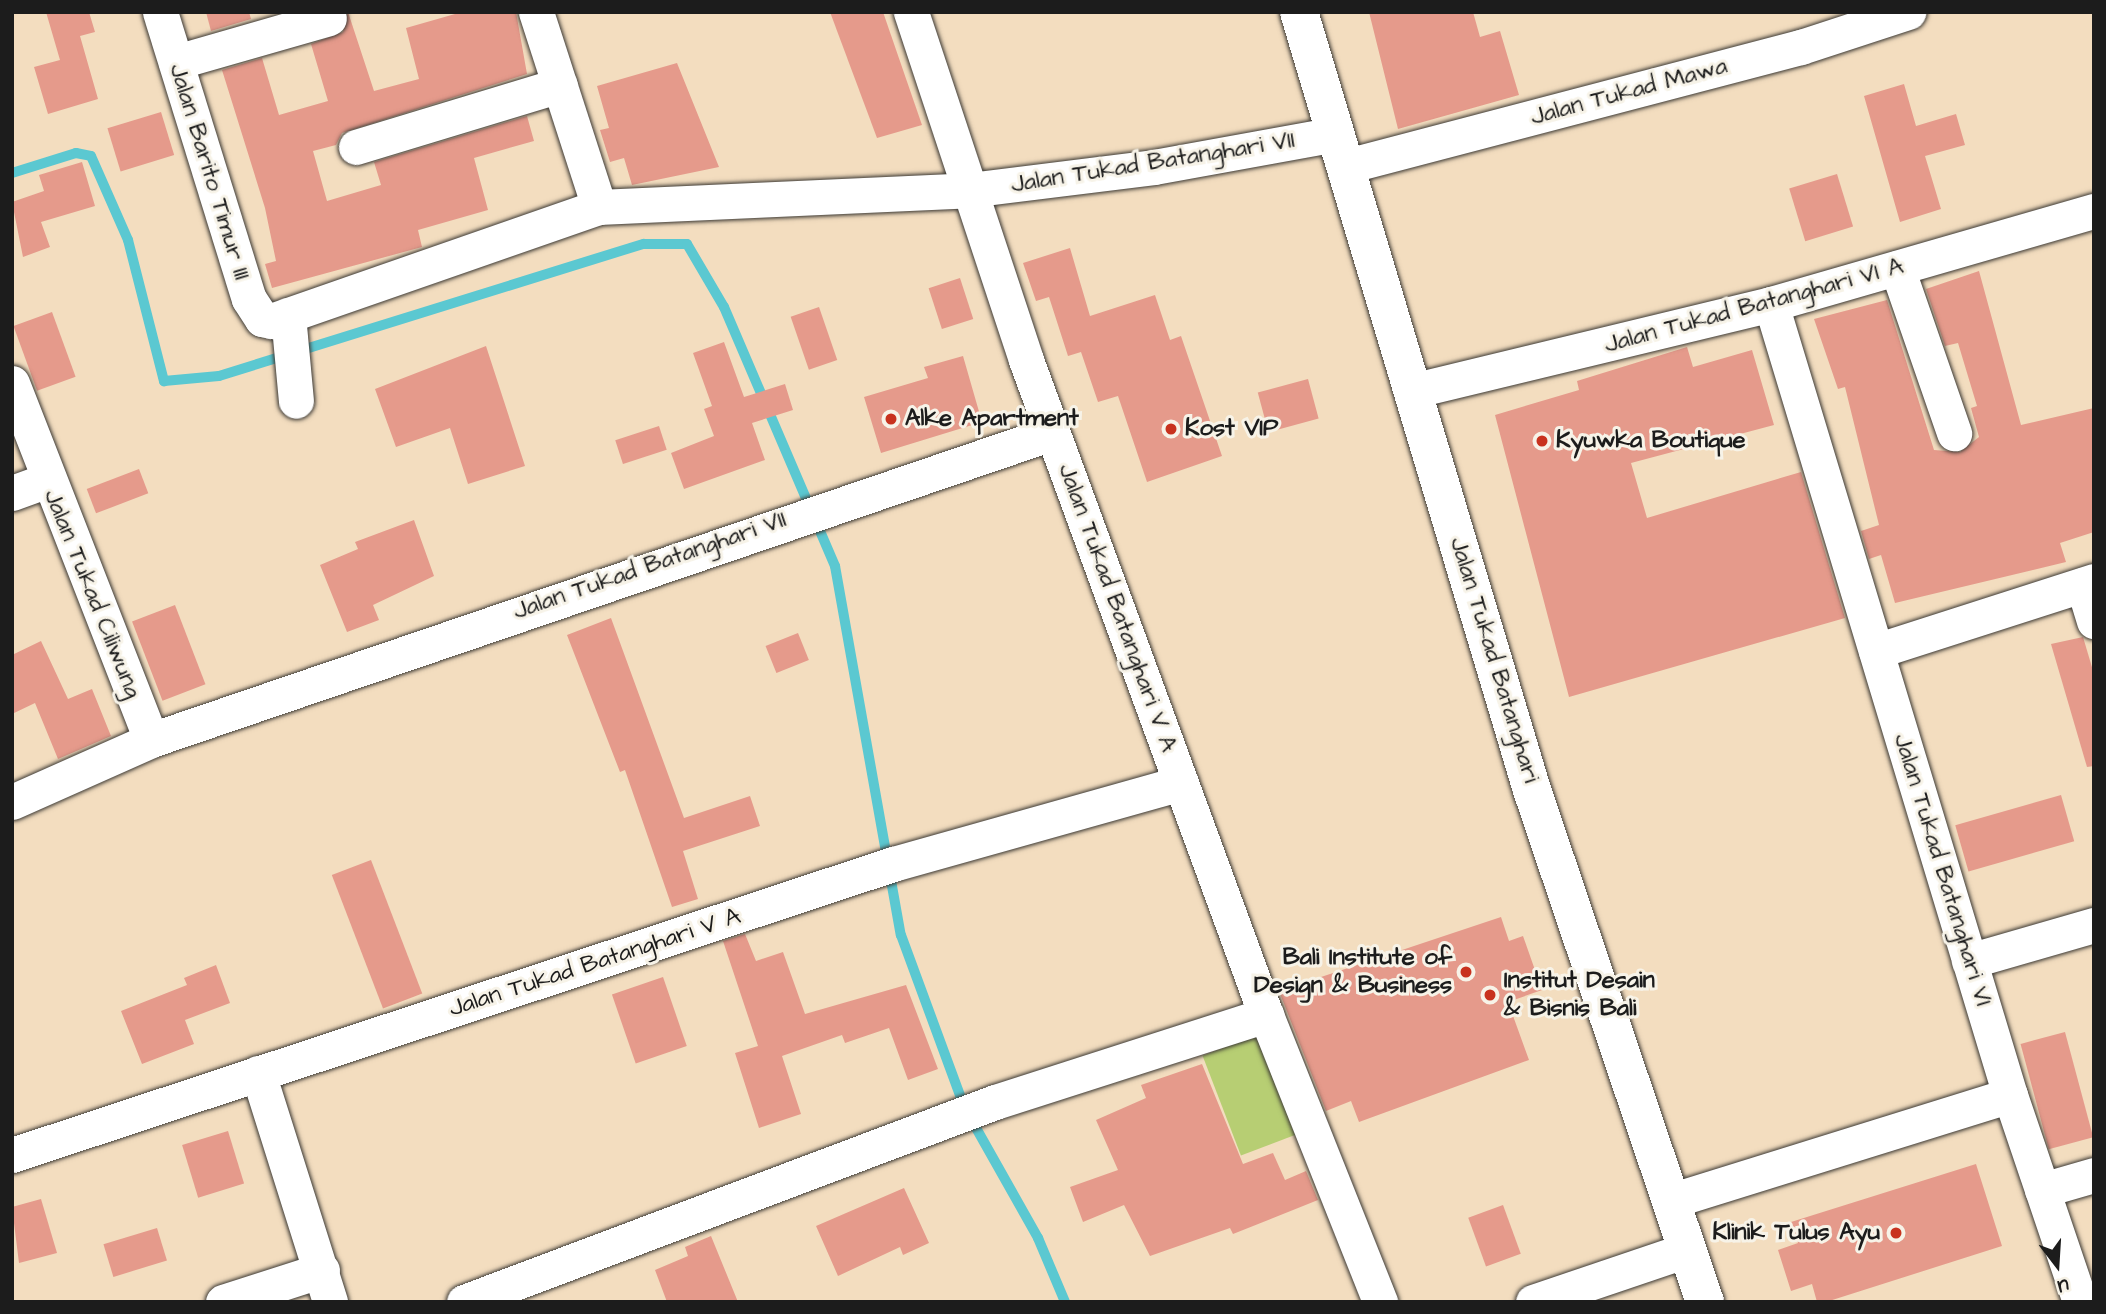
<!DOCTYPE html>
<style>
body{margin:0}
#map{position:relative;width:2106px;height:1314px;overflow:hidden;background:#f3ddbf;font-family:"Architects Daughter",sans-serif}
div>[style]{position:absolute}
.green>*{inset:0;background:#b7ce73;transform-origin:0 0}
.stream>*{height:10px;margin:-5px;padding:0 5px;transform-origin:5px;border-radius:5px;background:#5bc8d1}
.building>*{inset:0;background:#e59a8b;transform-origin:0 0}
.roads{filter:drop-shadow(0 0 2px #3c3934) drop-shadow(0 0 2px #3c3934)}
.minor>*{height:35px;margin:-17.5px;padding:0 17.5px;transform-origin:17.5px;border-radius:17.5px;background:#fff}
.tertiary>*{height:38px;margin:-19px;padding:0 19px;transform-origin:19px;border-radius:19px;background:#fff}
.dots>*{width:19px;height:19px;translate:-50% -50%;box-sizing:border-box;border:4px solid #f7f3e8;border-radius:50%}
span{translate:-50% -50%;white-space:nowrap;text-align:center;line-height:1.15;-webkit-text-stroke:6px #f7f3e8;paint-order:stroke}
.street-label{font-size:24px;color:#1c1c1c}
.poi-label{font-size:24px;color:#1c1c1c;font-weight:700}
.left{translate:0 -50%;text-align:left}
.right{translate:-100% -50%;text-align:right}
.frame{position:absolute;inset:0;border:14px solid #1c1c1c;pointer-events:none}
.north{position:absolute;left:2022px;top:1230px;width:70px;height:70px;-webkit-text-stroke:5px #f7f3e8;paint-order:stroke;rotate:163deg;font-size:19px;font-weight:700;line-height:28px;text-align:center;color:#1c1c1c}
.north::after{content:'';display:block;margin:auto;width:24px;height:32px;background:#1c1c1c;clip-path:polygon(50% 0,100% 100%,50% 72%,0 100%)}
</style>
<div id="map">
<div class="green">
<div style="left:1267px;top:1031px;width:107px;height:69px;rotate:69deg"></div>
</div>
<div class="stream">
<div style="left:12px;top:173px;width:67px;rotate:-17.4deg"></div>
<div style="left:76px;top:153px;width:15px;rotate:11deg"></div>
<div style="left:91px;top:156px;width:92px;rotate:66.2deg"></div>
<div style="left:128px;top:240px;width:146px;rotate:75.7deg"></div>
<div style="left:164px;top:381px;width:55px;rotate:-5.2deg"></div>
<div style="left:219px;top:376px;width:445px;rotate:-17.3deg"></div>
<div style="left:644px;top:244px;width:43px"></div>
<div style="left:687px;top:244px;width:73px;rotate:59.6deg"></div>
<div style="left:724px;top:307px;width:282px;rotate:66.8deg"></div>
<div style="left:835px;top:566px;width:375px;rotate:79.9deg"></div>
<div style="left:901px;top:935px;width:182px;rotate:69.8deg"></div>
<div style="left:971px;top:1119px;width:137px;rotate:60.6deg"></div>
<div style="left:1038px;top:1238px;width:69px;rotate:67.1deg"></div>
</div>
<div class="building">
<div style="clip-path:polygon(46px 12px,89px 12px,95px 32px,80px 36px,98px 99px,48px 114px,34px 67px,60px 60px)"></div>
<div style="clip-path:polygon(206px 12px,249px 12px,251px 19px,211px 31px)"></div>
<div style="clip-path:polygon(348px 12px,374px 91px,419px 79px,406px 28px,462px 12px,516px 12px,527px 74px,342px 133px,336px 145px,313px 151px,327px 201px,381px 185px,374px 162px,527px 116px,534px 141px,474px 158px,488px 210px,418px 230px,422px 247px,272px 288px,265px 264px,276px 261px,265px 208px,222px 70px,262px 58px,279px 115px,328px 101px,311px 44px,343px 32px)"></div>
<div style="clip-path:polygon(830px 12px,883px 12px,922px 125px,877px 138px)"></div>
<div style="clip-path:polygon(1369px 12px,1473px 12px,1480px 37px,1500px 31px,1519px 95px,1398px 129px)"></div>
<div style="clip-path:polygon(677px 63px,719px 167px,632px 185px,624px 158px,610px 162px,600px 130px,609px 128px,597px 86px)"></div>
<div style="clip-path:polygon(1904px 84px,1916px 126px,1956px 114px,1965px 145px,1925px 156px,1941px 209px,1900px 222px,1864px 96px)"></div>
<div style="left:161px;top:112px;width:45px;height:56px;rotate:73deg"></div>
<div style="clip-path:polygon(82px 162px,95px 206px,41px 222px,50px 247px,23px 257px,12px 202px,44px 191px,39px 175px)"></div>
<div style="left:1837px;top:174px;width:55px;height:50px;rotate:73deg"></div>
<div style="clip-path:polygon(1070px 248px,1090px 316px,1155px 295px,1170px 340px,1181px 336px,1222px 456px,1147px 482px,1118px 396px,1098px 402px,1081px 352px,1068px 356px,1049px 297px,1036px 301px,1023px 263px)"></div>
<div style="clip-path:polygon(1979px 271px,2021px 425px,2094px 408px,2094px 532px,2060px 543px,2066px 562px,1895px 603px,1881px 555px,1869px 559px,1861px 531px,1879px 525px,1845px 387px,1838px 389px,1814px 319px,1887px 300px,1934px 450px,1960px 452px,1979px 437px,1971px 408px,1977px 406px,1958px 343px,1945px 346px,1926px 289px)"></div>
<div style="left:960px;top:278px;width:43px;height:33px;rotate:72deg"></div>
<div style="left:819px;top:307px;width:56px;height:30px;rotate:71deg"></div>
<div style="left:52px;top:312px;width:69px;height:41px;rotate:70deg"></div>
<div style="clip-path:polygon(724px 342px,744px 397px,785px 384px,793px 410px,752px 423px,765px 460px,684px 489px,671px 453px,714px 436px,704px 409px,712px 406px,693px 353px)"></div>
<div style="clip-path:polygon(486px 346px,525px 466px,468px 484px,450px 428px,396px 447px,375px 389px)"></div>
<div style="clip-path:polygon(1687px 347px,1693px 367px,1752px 350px,1774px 425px,1631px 463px,1647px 518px,1801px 472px,1845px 618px,1569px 697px,1495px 415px,1579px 390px,1577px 381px)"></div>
<div style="clip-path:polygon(963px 356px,982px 422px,881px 453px,864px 397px,928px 378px,924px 367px)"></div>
<div style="left:1308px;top:379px;width:41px;height:52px;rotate:75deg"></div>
<div style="left:659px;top:426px;width:25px;height:46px;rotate:72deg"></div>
<div style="left:139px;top:469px;width:26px;height:56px;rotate:69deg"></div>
<div style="clip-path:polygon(414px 520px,434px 576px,373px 605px,379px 620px,347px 632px,320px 565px,358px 549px,355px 542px)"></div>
<div style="left:175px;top:605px;width:85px;height:46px;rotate:69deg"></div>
<div style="clip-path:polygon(611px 618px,684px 818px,750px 796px,760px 826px,683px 851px,698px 899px,672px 907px,625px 770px,620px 772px,567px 635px)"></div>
<div style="left:798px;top:633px;width:29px;height:35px;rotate:68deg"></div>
<div style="clip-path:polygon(2083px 637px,2094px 674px,2094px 766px,2087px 767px,2051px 644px)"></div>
<div style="clip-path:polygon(41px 641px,68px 699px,92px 689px,111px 736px,58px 759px,35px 703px,12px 714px,12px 655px)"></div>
<div style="left:2061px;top:795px;width:48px;height:110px;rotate:74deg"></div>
<div style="left:371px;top:860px;width:143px;height:42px;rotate:69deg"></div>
<div style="clip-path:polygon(1501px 917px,1509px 941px,1523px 936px,1542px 990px,1508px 1002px,1529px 1060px,1359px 1122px,1351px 1101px,1326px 1111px,1279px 991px)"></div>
<div style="clip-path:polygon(745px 934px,756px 961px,783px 952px,805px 1014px,906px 985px,938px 1069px,908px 1080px,889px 1028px,845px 1043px,842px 1035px,782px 1056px,801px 1114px,759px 1128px,735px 1053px,758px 1046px,723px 941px)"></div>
<div style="clip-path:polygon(216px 965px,230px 1003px,185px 1020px,194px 1044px,142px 1064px,121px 1011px,187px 985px,184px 978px)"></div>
<div style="left:663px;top:977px;width:73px;height:54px;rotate:71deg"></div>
<div style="left:2065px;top:1032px;width:109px;height:46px;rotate:75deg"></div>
<div style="clip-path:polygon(1202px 1064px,1243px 1164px,1273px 1153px,1285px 1180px,1306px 1171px,1318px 1200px,1233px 1234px,1230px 1228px,1150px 1256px,1124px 1205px,1083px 1222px,1070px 1187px,1118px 1170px,1096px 1120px,1146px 1098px,1141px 1085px)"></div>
<div style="left:228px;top:1131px;width:55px;height:48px;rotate:73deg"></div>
<div style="clip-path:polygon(1976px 1164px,2002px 1246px,1826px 1302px,1817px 1302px,1812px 1284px,1791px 1291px,1778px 1250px,1798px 1243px,1791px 1222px)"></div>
<div style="clip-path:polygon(904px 1188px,929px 1243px,903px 1255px,900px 1247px,838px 1276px,816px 1226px)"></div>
<div style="clip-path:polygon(41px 1199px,57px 1253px,19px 1263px,12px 1207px)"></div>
<div style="left:1503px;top:1205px;width:52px;height:37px;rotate:70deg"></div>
<div style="left:157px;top:1228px;width:34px;height:56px;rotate:73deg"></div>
<div style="clip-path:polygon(711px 1236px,738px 1302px,667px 1302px,655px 1270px,688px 1256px,685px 1247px)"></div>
</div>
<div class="roads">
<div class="minor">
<div style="left:160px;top:12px;width:300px;rotate:72.8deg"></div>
<div style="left:249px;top:299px;width:24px;rotate:57deg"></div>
<div style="left:262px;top:319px;width:9px;rotate:13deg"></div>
<div style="left:271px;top:321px;width:347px;rotate:-19.2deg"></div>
<div style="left:599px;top:207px;width:370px;rotate:-2.6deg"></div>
<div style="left:969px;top:190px;width:186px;rotate:-7.1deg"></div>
<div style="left:1154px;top:167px;width:185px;rotate:-10.3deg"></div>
<div style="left:536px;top:12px;width:205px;rotate:72.1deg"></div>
<div style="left:911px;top:12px;width:367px;rotate:71.7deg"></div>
<div style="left:1026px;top:360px;width:698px;rotate:69.88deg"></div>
<div style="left:1266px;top:1015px;width:309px;rotate:68.3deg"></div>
<div style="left:176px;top:62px;width:159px;rotate:-16deg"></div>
<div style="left:356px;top:147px;width:213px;rotate:-16.9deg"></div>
<div style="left:1347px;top:166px;width:469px;rotate:-14.7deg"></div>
<div style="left:1801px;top:47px;width:113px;rotate:-18.1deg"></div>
<div style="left:1897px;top:268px;width:175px;rotate:70.9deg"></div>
<div style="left:1771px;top:304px;width:826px;rotate:73.19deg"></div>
<div style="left:2010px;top:1095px;width:219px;rotate:71.3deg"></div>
<div style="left:288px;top:315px;width:86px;rotate:84.7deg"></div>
<div style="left:12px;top:383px;width:383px;rotate:68.7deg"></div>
<div style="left:1412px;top:391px;width:369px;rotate:-13.6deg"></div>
<div style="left:1771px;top:304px;width:336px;rotate:-16.1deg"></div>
<div style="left:12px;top:493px;width:38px;rotate:-20deg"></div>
<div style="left:2083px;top:585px;width:38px;rotate:73deg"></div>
<div style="left:1876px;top:651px;width:229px;rotate:-17.8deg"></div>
<div style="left:12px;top:802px;width:152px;rotate:-24deg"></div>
<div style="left:151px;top:740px;width:952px;rotate:-18.82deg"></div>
<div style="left:1969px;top:961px;width:130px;rotate:-16.1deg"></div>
<div style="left:258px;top:1073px;width:240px;rotate:72.5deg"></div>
<div style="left:12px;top:1155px;width:928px;rotate:-18.28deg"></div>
<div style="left:893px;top:864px;width:299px;rotate:-15.7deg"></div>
<div style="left:2042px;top:1190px;width:54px;rotate:-16.1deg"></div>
<div style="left:1670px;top:1201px;width:356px;rotate:-17.3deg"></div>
<div style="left:223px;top:1302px;width:104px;rotate:-17.9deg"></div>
<div style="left:464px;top:1302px;width:567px;rotate:-20.64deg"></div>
<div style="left:995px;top:1102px;width:285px;rotate:-17.8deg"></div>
<div style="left:1533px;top:1302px;width:163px;rotate:-18.7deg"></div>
</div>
<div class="tertiary">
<div style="left:1299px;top:12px;width:812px;rotate:73.33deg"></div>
<div style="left:1532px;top:790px;width:540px;rotate:71.33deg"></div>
</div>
</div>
<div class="dots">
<div style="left:891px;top:419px;background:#c8321e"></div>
<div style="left:1171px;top:429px;background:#c8321e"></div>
<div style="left:1542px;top:441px;background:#c8321e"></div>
<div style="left:1466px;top:972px;background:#c8321e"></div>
<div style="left:1490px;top:995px;background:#c8321e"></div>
<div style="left:1896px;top:1233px;background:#c8321e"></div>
</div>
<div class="street-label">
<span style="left:1629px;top:92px;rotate:-15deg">Jalan Tukad Mawa</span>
<span style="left:1153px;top:163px;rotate:-9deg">Jalan Tukad Batanghari VII</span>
<span style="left:209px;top:172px;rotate:73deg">Jalan Barito Timur III</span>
<span style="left:1754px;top:306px;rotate:-15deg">Jalan Tukad Batanghari VI A</span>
<span style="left:650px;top:566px;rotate:-19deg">Jalan Tukad Batanghari VII</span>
<span style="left:92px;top:594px;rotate:68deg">Jalan Tukad Ciliwung</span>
<span style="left:1117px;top:608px;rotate:70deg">Jalan Tukad Batanghari V A</span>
<span style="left:1494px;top:660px;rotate:73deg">Jalan Tukad Batanghari</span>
<span style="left:1942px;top:870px;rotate:73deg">Jalan Tukad Batanghari VI</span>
<span style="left:595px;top:963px;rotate:-18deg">Jalan Tukad Batanghari V A</span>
</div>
<div class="poi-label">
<span class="left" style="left:905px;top:419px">Alke Apartment</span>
<span class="left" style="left:1185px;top:429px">Kost VIP</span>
<span class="left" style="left:1556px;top:441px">Kyuwka Boutique</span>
<span class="right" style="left:1452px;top:972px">Bali Institute of<br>Design &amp; Business</span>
<span class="left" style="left:1504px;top:995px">Institut Desain<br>&amp; Bisnis Bali</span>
<span class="right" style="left:1880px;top:1233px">Klinik Tulus Ayu</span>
</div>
<div class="frame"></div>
<div class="north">U</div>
</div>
